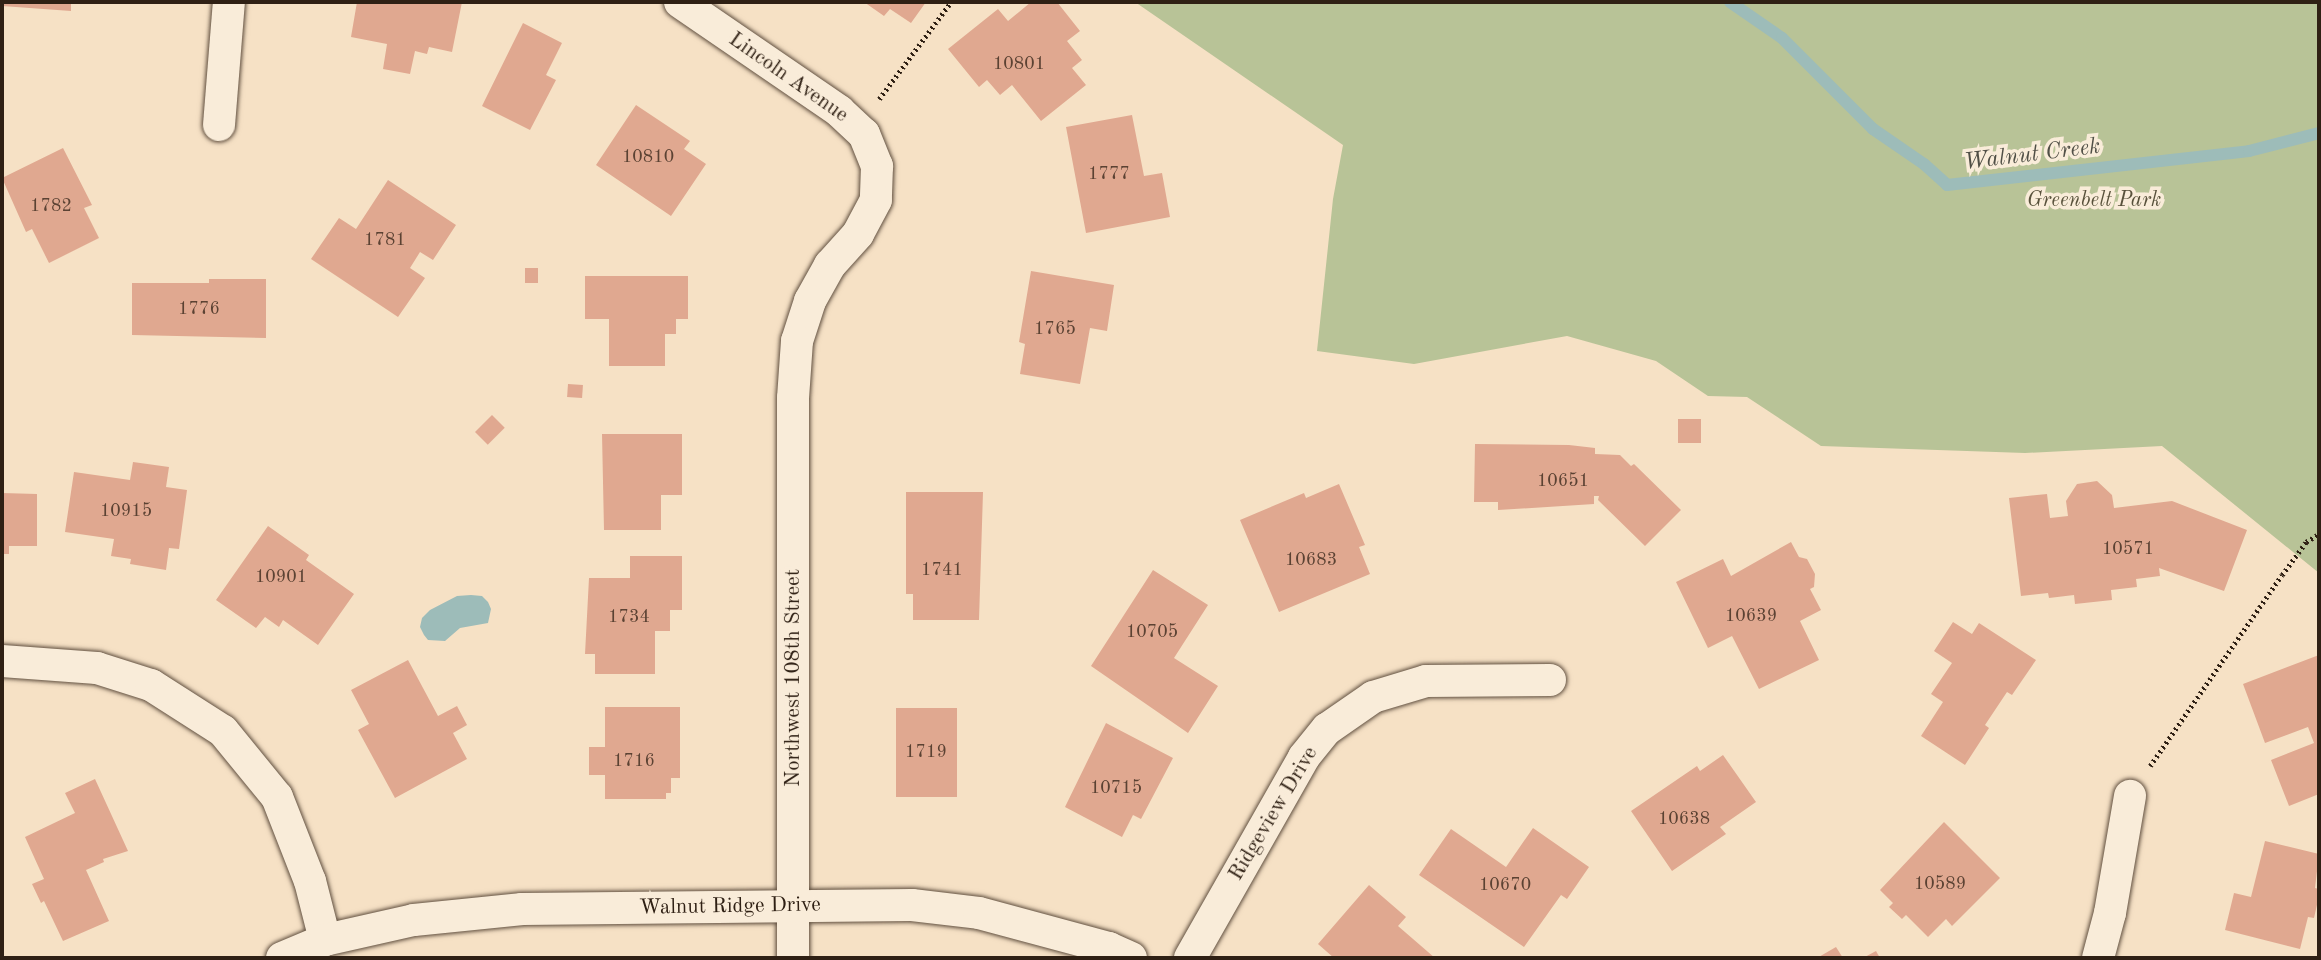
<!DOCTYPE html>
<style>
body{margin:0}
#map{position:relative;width:2321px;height:960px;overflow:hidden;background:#f6e1c5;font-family:"Old Standard TT",serif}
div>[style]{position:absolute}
.green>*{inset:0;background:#b8c397}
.water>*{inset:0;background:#9dbcb9}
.stream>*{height:12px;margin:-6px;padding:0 6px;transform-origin:6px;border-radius:6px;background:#9dbcb9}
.building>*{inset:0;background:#e0a890;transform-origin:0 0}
.path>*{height:4.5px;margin-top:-2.25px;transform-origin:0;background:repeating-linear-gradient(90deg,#2f2014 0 2px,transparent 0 5.5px)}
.roads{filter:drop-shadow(0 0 2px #615040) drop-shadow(0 0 2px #615040)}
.minor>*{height:32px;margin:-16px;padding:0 16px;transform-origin:16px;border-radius:16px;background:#f9ecd9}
span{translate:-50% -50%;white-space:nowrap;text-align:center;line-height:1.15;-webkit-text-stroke:7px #f9ecd9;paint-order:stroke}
.number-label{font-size:18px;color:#5b4233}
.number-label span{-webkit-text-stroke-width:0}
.street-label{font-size:21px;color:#2f2014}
.park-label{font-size:21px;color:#58513b;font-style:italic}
.water-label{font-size:23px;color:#504f46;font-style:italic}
.frame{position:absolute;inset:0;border:4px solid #2f2014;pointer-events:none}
</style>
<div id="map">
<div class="green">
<div style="clip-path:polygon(1135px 2px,2319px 2px,2319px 573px,2162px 446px,2025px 453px,1821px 446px,1747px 397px,1708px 396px,1656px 361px,1567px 336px,1414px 364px,1317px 351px,1333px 199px,1343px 145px)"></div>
</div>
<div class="water">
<div style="clip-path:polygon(471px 595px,482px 596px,488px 602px,491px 609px,488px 623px,460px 628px,445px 641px,428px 640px,424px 635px,420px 627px,422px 618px,430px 610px,457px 596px)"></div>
</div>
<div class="stream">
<div style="left:1730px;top:2px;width:63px;rotate:34.7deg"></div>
<div style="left:1782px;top:38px;width:129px;rotate:45deg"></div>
<div style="left:1873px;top:129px;width:62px;rotate:34.5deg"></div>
<div style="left:1924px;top:164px;width:31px;rotate:42deg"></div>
<div style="left:1947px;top:185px;width:304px;rotate:-6.4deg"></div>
<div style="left:2249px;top:151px;width:72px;rotate:-14.4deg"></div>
</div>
<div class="building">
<div style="clip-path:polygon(2px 2px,71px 2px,71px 11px,2px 6px)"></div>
<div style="clip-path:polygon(357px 2px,462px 2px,452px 52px,429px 47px,427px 54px,415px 51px,410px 74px,383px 69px,387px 44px,351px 37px)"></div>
<div style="clip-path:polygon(864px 2px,926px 2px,911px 23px,890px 9px,884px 16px)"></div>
<div style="clip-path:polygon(1031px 2px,1057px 2px,1080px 31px,1067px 41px,1082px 60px,1072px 68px,1086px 85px,1041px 121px,1012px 85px,1000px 95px,987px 80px,979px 87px,948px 49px,998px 9px,1008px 21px)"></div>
<div style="clip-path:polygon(523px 23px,562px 43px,546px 75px,556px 80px,530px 130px,482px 106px)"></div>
<div style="clip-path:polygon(636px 105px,690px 141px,684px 149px,706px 164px,671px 216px,596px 165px)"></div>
<div style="clip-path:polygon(1132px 115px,1144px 176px,1162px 173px,1170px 217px,1086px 233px,1066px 127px)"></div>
<div style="clip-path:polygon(63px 148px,92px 205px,84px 208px,99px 238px,49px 263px,32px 229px,26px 232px,2px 178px)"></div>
<div style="clip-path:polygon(388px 180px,456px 225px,433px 260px,420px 252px,410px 268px,425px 278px,398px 317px,311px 259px,339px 218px,356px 229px)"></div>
<div style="left:525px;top:268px;width:13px;height:15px"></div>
<div style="clip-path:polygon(1031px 271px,1114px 285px,1107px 331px,1090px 328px,1080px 384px,1020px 374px,1025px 344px,1019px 342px)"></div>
<div style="clip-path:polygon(585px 276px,688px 276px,688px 319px,676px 319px,676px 334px,665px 334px,665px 366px,609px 366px,609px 319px,585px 319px)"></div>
<div style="clip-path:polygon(209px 279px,266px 279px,266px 338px,132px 335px,132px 283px,209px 283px)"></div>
<div style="left:568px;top:384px;width:15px;height:13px;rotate:4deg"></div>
<div style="left:492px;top:415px;width:18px;height:24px;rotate:45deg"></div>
<div style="left:1701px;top:419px;width:24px;height:23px;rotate:90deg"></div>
<div style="clip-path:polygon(602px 434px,682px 434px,682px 495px,661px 495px,661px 530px,604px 530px)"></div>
<div style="clip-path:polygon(1475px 444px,1569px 445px,1595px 448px,1595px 454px,1620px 455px,1631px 466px,1634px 464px,1681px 510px,1645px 546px,1598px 500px,1599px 496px,1594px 496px,1594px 504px,1498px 510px,1498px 502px,1474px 502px)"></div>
<div style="clip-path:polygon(133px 462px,169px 467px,166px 487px,187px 490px,179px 549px,169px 548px,166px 570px,130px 564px,131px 559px,111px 556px,114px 539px,65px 532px,74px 472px,130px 480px)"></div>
<div style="clip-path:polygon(2097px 481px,2112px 495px,2114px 508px,2172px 501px,2247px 530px,2224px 591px,2159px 568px,2160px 576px,2136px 579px,2137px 587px,2111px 590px,2112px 600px,2075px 604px,2074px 595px,2049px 598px,2048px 593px,2021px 596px,2009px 498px,2047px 494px,2050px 518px,2068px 516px,2066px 501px,2077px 484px)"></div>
<div style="clip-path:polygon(1339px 484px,1365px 545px,1359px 547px,1370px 574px,1279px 612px,1240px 520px,1304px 493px,1306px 498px)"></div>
<div style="clip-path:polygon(906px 492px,983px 492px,979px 620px,913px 620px,913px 594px,906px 594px)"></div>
<div style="clip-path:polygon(2px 493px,37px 494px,37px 546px,9px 546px,9px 554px,2px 554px)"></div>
<div style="clip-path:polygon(268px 526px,309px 555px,306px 560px,354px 594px,318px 645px,283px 620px,279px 627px,265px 617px,256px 628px,216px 600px)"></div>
<div style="clip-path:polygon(1791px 542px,1799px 557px,1807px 559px,1815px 574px,1814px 587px,1810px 589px,1821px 610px,1800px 621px,1819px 660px,1759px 689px,1732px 636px,1708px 648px,1676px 582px,1723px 559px,1731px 576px)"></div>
<div style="clip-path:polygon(630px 556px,682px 556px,682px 610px,670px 610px,670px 631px,655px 631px,655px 674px,595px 674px,595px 654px,585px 654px,589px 578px,630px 578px)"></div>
<div style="clip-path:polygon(1153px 570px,1208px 605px,1174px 658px,1218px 686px,1188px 733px,1091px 666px)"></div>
<div style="clip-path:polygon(1953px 622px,1972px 634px,1979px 623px,2036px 660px,2012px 695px,2007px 692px,1985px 725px,1989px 728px,1965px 765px,1921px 736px,1943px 702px,1931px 694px,1952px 663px,1934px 651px)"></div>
<div style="clip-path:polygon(2319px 655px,2319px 794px,2289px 806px,2271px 760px,2314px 743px,2308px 727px,2265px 743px,2243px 684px)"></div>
<div style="clip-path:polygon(408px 660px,438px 716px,457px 706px,467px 725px,453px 733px,467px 759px,395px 798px,358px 730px,369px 724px,351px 690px)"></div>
<div style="clip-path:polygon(605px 707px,680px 707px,680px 778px,671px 778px,671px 793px,666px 793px,666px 799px,605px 799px,605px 775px,589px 775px,589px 747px,605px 747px)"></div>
<div style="left:896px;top:708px;width:61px;height:89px"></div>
<div style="clip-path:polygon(1106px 723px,1173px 758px,1141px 819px,1133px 815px,1122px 837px,1065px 807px)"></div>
<div style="clip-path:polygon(1723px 755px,1756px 802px,1720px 827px,1726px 834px,1672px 871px,1631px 811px,1697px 766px,1700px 771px)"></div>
<div style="clip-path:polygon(95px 779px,128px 851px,103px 859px,104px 862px,86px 870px,109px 921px,63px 941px,44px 901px,41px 903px,32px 884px,44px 879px,25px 837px,75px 813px,65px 793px)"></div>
<div style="clip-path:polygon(1944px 822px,2000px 878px,1952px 926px,1946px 919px,1928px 937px,1906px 915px,1902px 919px,1889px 907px,1893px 903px,1880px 890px)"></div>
<div style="clip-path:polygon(1533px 828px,1589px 867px,1567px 899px,1561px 895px,1524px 947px,1419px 875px,1451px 829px,1506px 867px)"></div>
<div style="clip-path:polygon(2265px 841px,2319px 854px,2315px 888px,2319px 889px,2319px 896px,2314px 918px,2308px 917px,2300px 949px,2225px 930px,2234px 893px,2251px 897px)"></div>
<div style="clip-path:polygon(1369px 885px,1406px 917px,1398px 926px,1435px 958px,1334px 958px,1318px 944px)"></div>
<div style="clip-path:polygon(1836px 947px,1843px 958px,1817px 958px)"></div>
<div style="clip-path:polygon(1876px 951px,1880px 958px,1863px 958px)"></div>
</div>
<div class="path">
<div style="left:879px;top:99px;width:121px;rotate:-53.4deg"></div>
<div style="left:2150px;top:766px;width:232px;rotate:-55.4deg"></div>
<div style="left:2282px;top:575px;width:41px;rotate:-54deg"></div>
<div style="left:2306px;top:542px;width:15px;rotate:-32deg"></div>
</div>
<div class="roads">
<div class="minor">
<div style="left:680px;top:2px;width:193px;rotate:34.4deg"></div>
<div style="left:839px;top:111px;width:34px;rotate:43deg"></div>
<div style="left:864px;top:134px;width:35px;rotate:68deg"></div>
<div style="left:877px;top:166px;width:34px;rotate:92deg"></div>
<div style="left:876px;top:200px;width:38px;rotate:118deg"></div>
<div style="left:858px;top:234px;width:42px;rotate:132.1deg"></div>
<div style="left:830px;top:265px;width:41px;rotate:119.1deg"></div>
<div style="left:810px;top:301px;width:42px;rotate:108deg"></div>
<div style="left:797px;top:341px;width:57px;rotate:94deg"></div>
<div style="left:793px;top:398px;width:560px;rotate:90deg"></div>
<div style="left:219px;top:125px;width:123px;rotate:-85.4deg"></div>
<div style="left:2px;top:661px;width:95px;rotate:4.2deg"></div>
<div style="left:97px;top:668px;width:57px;rotate:17.5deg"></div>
<div style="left:151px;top:685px;width:85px;rotate:32.6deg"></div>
<div style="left:223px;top:731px;width:85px;rotate:50.7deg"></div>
<div style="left:277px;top:797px;width:90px;rotate:68.6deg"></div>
<div style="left:310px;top:881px;width:61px;rotate:75.7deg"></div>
<div style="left:282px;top:958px;width:47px;rotate:-22.7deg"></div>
<div style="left:325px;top:940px;width:91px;rotate:-12.7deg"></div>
<div style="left:414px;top:920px;width:109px;rotate:-5.8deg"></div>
<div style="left:522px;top:909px;width:390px;rotate:-0.6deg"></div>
<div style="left:912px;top:905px;width:67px;rotate:6.8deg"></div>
<div style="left:979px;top:913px;width:135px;rotate:15.1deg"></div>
<div style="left:1109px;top:948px;width:24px;rotate:24deg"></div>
<div style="left:1190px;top:958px;width:231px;rotate:-60.4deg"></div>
<div style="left:1304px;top:757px;width:36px;rotate:-51deg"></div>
<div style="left:1327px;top:729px;width:56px;rotate:-34.8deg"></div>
<div style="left:1373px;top:697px;width:55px;rotate:-16.8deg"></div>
<div style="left:1426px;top:681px;width:124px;rotate:-0.5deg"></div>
<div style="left:2098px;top:958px;width:47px;rotate:-75.1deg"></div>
<div style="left:2110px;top:913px;width:119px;rotate:-80.3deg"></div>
</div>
</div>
<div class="number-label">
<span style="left:1019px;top:64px">10801</span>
<span style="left:648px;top:157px">10810</span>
<span style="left:1109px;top:174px">1777</span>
<span style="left:51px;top:206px">1782</span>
<span style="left:385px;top:240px">1781</span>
<span style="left:199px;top:309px">1776</span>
<span style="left:1055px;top:329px">1765</span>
<span style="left:1563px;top:481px">10651</span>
<span style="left:126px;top:511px">10915</span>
<span style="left:2128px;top:549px">10571</span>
<span style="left:1311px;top:560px">10683</span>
<span style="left:942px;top:570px">1741</span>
<span style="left:281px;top:577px">10901</span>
<span style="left:1751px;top:616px">10639</span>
<span style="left:629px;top:617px">1734</span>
<span style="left:1152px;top:632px">10705</span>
<span style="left:926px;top:752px">1719</span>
<span style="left:634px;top:761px">1716</span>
<span style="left:1116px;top:788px">10715</span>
<span style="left:1684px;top:819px">10638</span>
<span style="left:1940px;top:884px">10589</span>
<span style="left:1505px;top:885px">10670</span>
</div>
<div class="street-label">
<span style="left:788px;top:78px;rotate:35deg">Lincoln Avenue</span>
<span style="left:794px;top:678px;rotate:-90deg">Northwest 108th Street</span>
<span style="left:1274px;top:814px;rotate:-59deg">Ridgeview Drive</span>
<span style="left:730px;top:907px;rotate:-1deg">Walnut Ridge Drive</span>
</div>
<div class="park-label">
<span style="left:2094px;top:201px">Greenbelt Park</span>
</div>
<div class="water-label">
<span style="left:2032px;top:155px;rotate:-7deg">Walnut Creek</span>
</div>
<div class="frame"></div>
</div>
